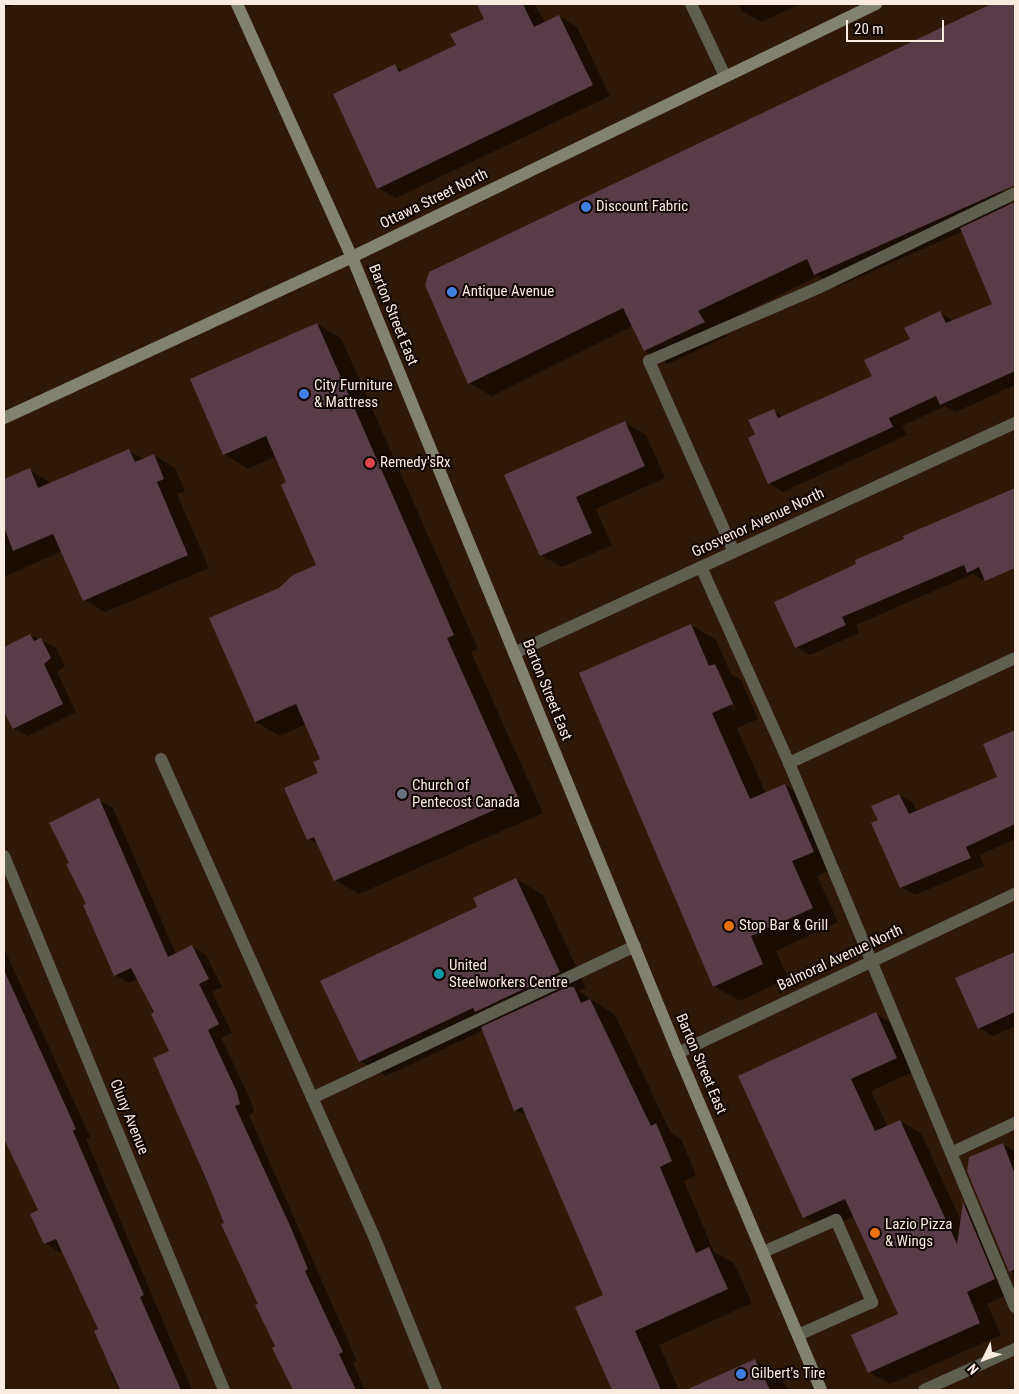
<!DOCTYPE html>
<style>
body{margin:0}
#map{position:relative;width:1019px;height:1394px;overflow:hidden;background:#2f1806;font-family:"Roboto Condensed",sans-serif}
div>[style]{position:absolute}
.shadow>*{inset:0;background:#0007}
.building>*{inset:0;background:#5a3b48}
.service>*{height:12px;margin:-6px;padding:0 6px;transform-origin:6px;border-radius:6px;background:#5e5f51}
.minor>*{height:12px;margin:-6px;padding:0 6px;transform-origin:6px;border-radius:6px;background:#5e5f51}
.secondary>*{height:12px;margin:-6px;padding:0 6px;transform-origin:6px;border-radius:6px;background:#82836e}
.dots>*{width:14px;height:14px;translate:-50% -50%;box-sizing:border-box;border:2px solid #100602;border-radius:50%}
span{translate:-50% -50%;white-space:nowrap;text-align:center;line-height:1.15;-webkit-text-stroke:4px #100602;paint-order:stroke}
.street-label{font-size:15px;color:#fbeadf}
.poi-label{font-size:15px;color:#fbeadf}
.left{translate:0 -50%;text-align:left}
.frame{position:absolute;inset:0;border:5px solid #fbeadf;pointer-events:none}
.north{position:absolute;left:959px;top:1334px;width:50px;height:50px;-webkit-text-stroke:4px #100602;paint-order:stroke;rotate:228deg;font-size:14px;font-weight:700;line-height:20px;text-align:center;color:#fbeadf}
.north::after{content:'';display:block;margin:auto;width:18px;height:22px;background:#fbeadf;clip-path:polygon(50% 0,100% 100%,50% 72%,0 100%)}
.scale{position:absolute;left:846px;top:20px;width:98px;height:22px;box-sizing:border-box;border:2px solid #fbeadf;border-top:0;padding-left:6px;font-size:15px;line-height:18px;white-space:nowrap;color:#fbeadf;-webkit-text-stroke:4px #100602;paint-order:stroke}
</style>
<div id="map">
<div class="shadow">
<div style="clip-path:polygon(4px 4px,15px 4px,4px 9px)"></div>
<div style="clip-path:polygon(478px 4px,535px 4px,545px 23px,559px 16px,577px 27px,610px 96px,396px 198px,378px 188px,395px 66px,403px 71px,457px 45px,486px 19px)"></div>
<div style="clip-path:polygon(739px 4px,800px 4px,761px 22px,742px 11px)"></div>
<div style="clip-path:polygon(998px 4px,1015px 4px,1015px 180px,1001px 187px,1011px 210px,1009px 221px,1015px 236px,1015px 385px,956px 412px,945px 406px,902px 426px,907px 435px,783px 492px,769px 483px,756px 435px,773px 411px,784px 417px,874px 377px,940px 313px,954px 321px,994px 304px,963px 231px,837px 287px,819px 276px,720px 324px,727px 336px,668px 364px,645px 351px,633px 326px,492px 396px,469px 383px,430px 273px)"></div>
<div style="clip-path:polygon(317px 324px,341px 338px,478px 649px,471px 652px,543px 813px,359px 894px,335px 880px,319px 845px,308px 839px,322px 760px,306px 724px,280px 736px,256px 722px,279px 589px,318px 565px,276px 456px,248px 469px,224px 454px)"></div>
<div style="clip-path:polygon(625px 422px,646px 435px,665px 478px,596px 509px,612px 545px,562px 567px,541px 555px,505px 476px)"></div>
<div style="clip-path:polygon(129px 451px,144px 459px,154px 455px,175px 468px,185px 491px,177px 494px,209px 568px,105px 612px,84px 600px,62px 551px,4px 577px,4px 481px,30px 470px,52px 484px)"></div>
<div style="clip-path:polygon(1015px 489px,1015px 559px,1008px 562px,1010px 567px,983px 580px,973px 574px,856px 625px,859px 633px,810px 655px,796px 647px,858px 565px,906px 540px,905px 537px)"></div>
<div style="clip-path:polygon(evenodd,691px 625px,716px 640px,731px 674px,741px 680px,758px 719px,737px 728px,766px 794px,785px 785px,810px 800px,839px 866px,817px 876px,838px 922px,776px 951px,788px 978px,740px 1001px,714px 986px,691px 625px,717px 671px,719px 671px,736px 710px,734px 711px,717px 671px)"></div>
<div style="clip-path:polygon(30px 635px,56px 648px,65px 666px,57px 672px,76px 712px,28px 736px,13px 728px,4px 708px,4px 648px)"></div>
<div style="clip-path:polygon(1015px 730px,1015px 839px,980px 855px,984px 866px,915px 895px,901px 887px,879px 821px,899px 795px,913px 803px,917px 812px,998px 778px,984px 744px)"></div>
<div style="clip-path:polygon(99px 800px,113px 808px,176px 954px,192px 946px,206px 955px,222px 987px,212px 992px,232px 1033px,221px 1038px,251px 1101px,254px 1112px,249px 1115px,357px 1361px,353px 1362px,364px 1390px,290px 1390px,293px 1388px,277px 1347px,155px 1059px,171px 1051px,138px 979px,129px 983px,115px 975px,71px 864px)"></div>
<div style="clip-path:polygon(516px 879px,543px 895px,586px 988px,579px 991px,615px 1015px,671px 1133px,681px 1139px,696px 1175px,684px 1181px,714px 1252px,734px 1263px,752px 1303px,659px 1345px,679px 1390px,613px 1390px,577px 1308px,604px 1295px,528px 1117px,515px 1110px,484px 1030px,386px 1076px,360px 1061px,479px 907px)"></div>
<div style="clip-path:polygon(4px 948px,90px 1137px,86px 1139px,192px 1390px,119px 1390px,111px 1374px,114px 1369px,100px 1330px,63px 1250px,59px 1252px,45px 1243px,39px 1211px,4px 1133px)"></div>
<div style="clip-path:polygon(1015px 953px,1015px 1026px,993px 1036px,979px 1028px,957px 978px)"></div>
<div style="clip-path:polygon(876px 1014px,897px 1026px,917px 1070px,871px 1091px,888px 1127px,900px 1121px,921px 1133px,961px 1221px,964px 1204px,984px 1216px,1015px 1291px,987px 1304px,1001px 1335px,890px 1384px,869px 1372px,900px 1315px,854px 1216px,825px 1229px,804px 1217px,739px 1076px)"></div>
<div style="clip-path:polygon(1003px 1144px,1015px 1152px,1015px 1277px,968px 1171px)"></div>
<div style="clip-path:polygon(755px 1360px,780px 1374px,787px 1390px,689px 1390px)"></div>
</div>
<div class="building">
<div style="clip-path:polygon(477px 4px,523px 4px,534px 27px,559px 15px,593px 85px,377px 189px,333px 94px,395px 64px,399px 72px,456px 45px,450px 34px,484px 19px)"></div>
<div style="clip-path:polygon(991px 4px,1015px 4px,1015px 185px,814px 275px,807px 259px,698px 311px,705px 322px,644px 351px,623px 308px,468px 384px,425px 285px,429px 272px)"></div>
<div style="clip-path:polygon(1015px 202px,1015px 371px,940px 405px,936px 396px,889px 418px,893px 427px,768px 484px,748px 438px,755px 434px,748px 420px,774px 409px,778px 418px,872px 376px,864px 360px,910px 339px,904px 328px,940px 311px,946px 323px,992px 304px,960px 228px)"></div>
<div style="clip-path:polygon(317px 323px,454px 635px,447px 638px,519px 799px,334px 881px,314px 837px,307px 840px,284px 788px,318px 773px,313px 762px,320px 759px,296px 704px,255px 722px,209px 618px,279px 588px,293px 575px,316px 565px,281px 485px,286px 482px,266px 436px,223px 455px,190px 379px)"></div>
<div style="clip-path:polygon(625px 421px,645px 466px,576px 497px,592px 533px,540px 556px,504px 475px)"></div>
<div style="clip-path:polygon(129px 449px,135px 462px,154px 454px,164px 479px,157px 482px,188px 555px,83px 601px,53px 534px,13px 551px,4px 527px,4px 479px,30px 468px,38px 488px)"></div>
<div style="clip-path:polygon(1015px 488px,1015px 568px,985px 581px,979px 567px,967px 573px,964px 565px,842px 617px,846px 625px,795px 648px,774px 602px,856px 564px,855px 560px,904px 539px,903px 536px)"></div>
<div style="clip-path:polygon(691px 624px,709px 666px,715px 664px,733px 704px,712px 713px,750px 799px,785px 784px,814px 852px,792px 861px,813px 908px,751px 936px,763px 964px,713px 987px,579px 673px)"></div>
<div style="clip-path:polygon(30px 634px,34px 641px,41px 638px,51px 658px,44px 664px,63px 704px,13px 729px,4px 712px,4px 647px)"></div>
<div style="clip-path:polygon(1015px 730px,1015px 824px,966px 847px,971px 858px,900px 888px,871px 823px,878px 820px,871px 806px,899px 794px,909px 814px,997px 777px,983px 744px)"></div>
<div style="clip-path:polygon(99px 798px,168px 957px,192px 945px,209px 979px,199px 984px,219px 1024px,208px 1030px,237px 1092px,240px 1104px,235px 1106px,291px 1228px,308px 1269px,305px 1271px,343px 1352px,339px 1354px,356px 1390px,293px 1390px,272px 1348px,275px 1346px,255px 1305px,258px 1304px,221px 1224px,224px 1223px,207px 1181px,153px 1058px,169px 1051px,151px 1014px,154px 1012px,131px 968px,114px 976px,83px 905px,86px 904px,66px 864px,69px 863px,49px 823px)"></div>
<div style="clip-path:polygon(516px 878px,560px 972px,475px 1012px,473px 1008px,359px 1062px,320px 981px,477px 907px,473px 898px)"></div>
<div style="clip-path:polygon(1015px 952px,1015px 1012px,978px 1029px,955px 978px)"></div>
<div style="clip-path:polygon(4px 970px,76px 1129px,73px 1131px,144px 1295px,140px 1297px,181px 1390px,120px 1390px,94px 1331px,98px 1329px,56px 1239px,44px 1244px,30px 1214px,38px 1210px,4px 1139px)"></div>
<div style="clip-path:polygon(567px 987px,574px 987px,581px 1003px,590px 999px,651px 1126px,656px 1123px,672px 1161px,660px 1167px,696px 1253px,709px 1247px,728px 1289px,635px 1331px,661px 1390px,612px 1390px,575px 1307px,603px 1295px,522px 1107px,514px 1111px,481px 1027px)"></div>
<div style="clip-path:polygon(876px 1012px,897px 1058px,851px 1079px,875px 1131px,900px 1120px,957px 1244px,963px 1202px,995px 1279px,967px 1292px,980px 1323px,868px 1373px,851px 1335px,898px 1314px,845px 1199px,803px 1218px,738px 1076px)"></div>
<div style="clip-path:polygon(1003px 1143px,1015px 1174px,1015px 1269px,1009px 1272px,967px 1171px,969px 1157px)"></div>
<div style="clip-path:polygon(755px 1359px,770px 1390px,686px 1390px)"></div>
</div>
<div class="service">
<div style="left:734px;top:552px;width:209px;rotate:-114deg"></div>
<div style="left:649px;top:361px;width:186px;rotate:-23.4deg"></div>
<div style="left:820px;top:287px;width:216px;rotate:-25.7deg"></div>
<div style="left:701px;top:567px;width:215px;rotate:65.8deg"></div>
<div style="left:789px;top:763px;width:589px;rotate:67.44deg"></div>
<div style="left:161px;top:759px;width:520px;rotate:65.95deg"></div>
<div style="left:373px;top:1234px;width:168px;rotate:68deg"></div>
<div style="left:789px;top:763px;width:249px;rotate:-24.9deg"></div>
<div style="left:312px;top:1098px;width:357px;rotate:-25.2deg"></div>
<div style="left:951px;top:1153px;width:71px;rotate:-25.1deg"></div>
<div style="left:763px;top:1252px;width:80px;rotate:-23.7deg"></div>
<div style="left:836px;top:1220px;width:90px;rotate:66.3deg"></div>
<div style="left:872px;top:1302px;width:81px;rotate:156deg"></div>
</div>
<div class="minor">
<div style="left:691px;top:4px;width:80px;rotate:64.7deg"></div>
<div style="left:514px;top:653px;width:551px;rotate:-24.66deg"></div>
<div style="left:4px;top:856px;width:578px;rotate:67.61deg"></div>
<div style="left:678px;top:1053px;width:373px;rotate:-25.3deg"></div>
<div style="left:924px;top:1390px;width:100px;rotate:-24.3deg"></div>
</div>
<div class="secondary">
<div style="left:237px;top:4px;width:278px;rotate:65.6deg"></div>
<div style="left:352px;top:257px;width:860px;rotate:67.73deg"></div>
<div style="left:678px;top:1053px;width:366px;rotate:67deg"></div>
<div style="left:4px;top:418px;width:383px;rotate:-24.8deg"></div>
<div style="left:352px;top:257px;width:582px;rotate:-25.77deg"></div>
</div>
<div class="dots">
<div style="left:586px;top:207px;background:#3f7fe0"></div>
<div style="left:452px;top:292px;background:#3f7fe0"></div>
<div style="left:304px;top:394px;background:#3f7fe0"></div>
<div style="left:370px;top:463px;background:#e0444e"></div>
<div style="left:402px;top:794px;background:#6b7280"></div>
<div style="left:729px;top:926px;background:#e8710a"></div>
<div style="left:439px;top:974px;background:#0f9aa8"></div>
<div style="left:875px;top:1233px;background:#e8710a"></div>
<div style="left:741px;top:1374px;background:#3f7fe0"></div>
</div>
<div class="street-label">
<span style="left:434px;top:199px;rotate:-26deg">Ottawa Street North</span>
<span style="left:393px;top:315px;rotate:68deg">Barton Street East</span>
<span style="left:758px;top:523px;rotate:-25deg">Grosvenor Avenue North</span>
<span style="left:547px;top:690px;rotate:68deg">Barton Street East</span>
<span style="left:840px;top:958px;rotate:-25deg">Balmoral Avenue North</span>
<span style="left:701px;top:1064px;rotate:67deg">Barton Street East</span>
<span style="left:129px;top:1117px;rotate:68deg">Cluny Avenue</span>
</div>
<div class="poi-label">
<span class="left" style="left:596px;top:207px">Discount Fabric</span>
<span class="left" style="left:462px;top:292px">Antique Avenue</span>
<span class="left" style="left:314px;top:394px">City Furniture<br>&amp; Mattress</span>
<span class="left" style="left:380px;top:463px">Remedy'sRx</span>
<span class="left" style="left:412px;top:794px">Church of<br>Pentecost Canada</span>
<span class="left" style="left:739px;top:926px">Stop Bar &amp; Grill</span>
<span class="left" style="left:449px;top:974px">United<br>Steelworkers Centre</span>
<span class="left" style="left:885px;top:1233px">Lazio Pizza<br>&amp; Wings</span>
<span class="left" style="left:751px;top:1374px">Gilbert's Tire</span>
</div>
<div class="frame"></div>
<div class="north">N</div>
<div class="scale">20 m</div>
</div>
